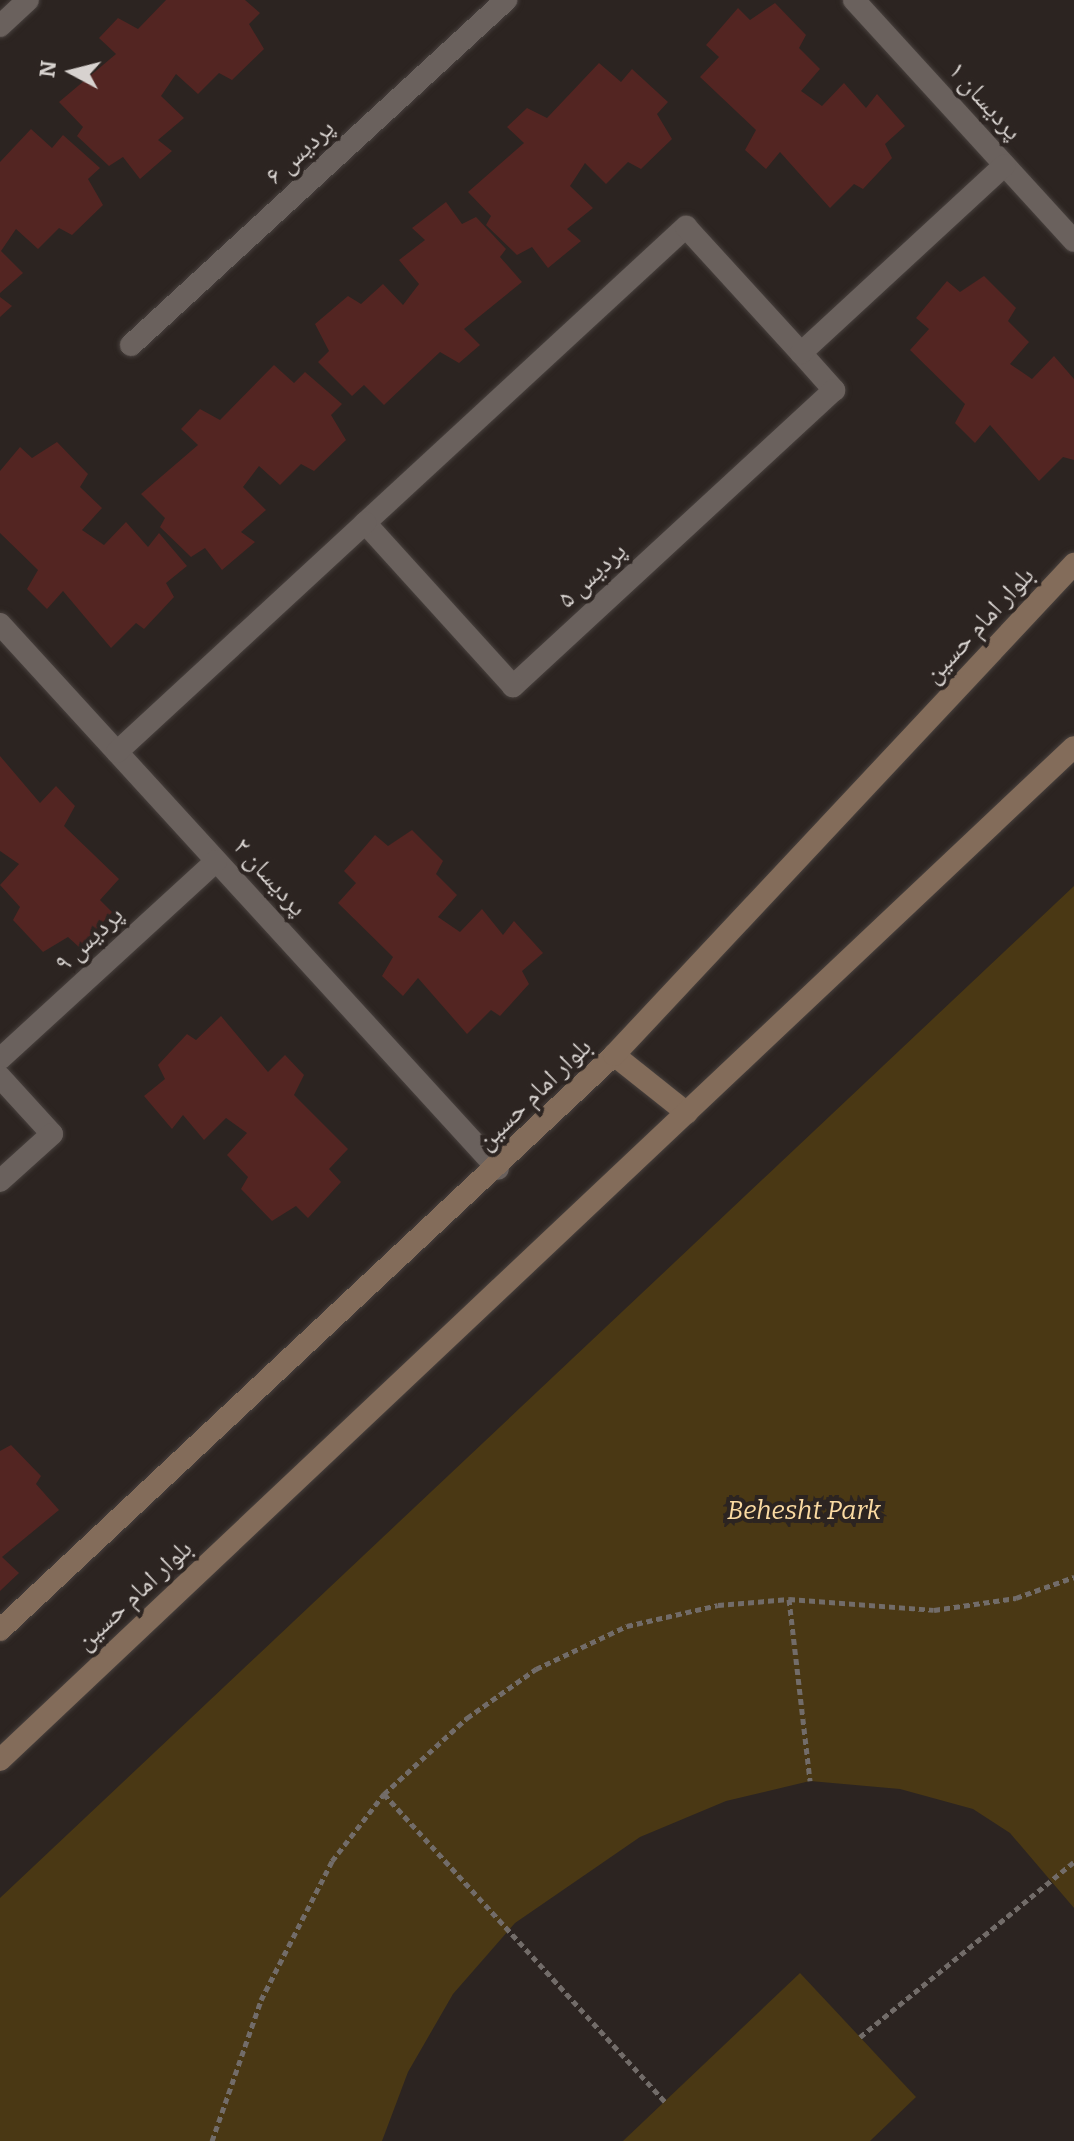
<!DOCTYPE html>
<meta charset="utf-8">
<style>
body{margin:0}
#map{position:relative;width:1074px;height:2141px;overflow:hidden;background:#2c2421;font-family:Bitter,"Noto Naskh Arabic",serif}
div>[style]{position:absolute}
.green>*{inset:0;background:#4a3814}
.building>*{inset:0;background:#532522}
.path>*{height:5px;margin-top:-2.5px;transform-origin:0;background:repeating-linear-gradient(90deg,#726c69 0 6px,transparent 0 10px)}
.roads{filter:drop-shadow(0 0 2px #47403d) drop-shadow(0 0 2px #47403d)}
.minor>*{height:22px;margin:-11px;padding:0 11px;transform-origin:11px;border-radius:11px;background:#6a615d}
.secondary>*{height:22px;margin:-11px;padding:0 11px;transform-origin:11px;border-radius:11px;background:#836c5a}
span{translate:-50% -50%;white-space:nowrap;text-align:center;line-height:1.15;-webkit-text-stroke:8px #2c2421;paint-order:stroke}
.street-label{font-size:26px;color:#d7d2cf}
.park-label{font-size:26px;color:#fadaa2;font-style:italic}
.north{position:absolute;left:32px;top:32px;width:80px;height:80px;-webkit-text-stroke:6px #2c2421;paint-order:stroke;rotate:277deg;font-size:22px;font-weight:700;line-height:32px;text-align:center;color:#d7d2cf}
.north::after{content:'';display:block;margin:auto;width:28px;height:36px;background:#d7d2cf;clip-path:polygon(50% 0,100% 100%,50% 72%,0 100%)}
</style>
<div id="map">
<div class="green">
<div style="clip-path:polygon(1074px 886px,1074px 1908px,1010px 1833px,973px 1809px,900px 1789px,810px 1781px,726px 1801px,640px 1837px,515px 1923px,453px 1994px,408px 2072px,382px 2141px,0 2141px,0 1898px)"></div>
<div style="clip-path:polygon(800px 1973px,916px 2097px,870px 2141px,623px 2141px)"></div>
</div>
<div class="building">
<div style="clip-path:polygon(166px 0,245px 0,260px 13px,249px 24px,264px 49px,232px 80px,219px 73px,198px 94px,176px 74px,161px 96px,184px 118px,158px 140px,172px 151px,140px 179px,123px 157px,109px 166px,77px 136px,83px 127px,59px 102px,116px 54px,99px 38px,118px 18px,138px 29px)"></div>
<div style="clip-path:polygon(775px 3px,806px 35px,799px 48px,820px 69px,801px 91px,822px 106px,844px 83px,866px 108px,877px 94px,905px 126px,885px 144px,892px 158px,863px 189px,854px 184px,830px 208px,780px 152px,766px 169px,745px 150px,756px 130px,700px 77px,719px 57px,706px 45px,738px 8px,750px 20px)"></div>
<div style="clip-path:polygon(599px 63px,621px 82px,632px 69px,668px 102px,657px 114px,672px 139px,641px 169px,628px 162px,606px 184px,585px 163px,570px 186px,593px 208px,567px 229px,581px 241px,548px 268px,532px 247px,517px 255px,486px 225px,491px 216px,468px 192px,524px 143px,507px 127px,527px 108px,547px 118px)"></div>
<div style="clip-path:polygon(31px 129px,52px 148px,63px 135px,100px 168px,88px 179px,103px 205px,72px 235px,59px 228px,38px 249px,16px 229px,1px 251px,23px 273px,0 293px,0 162px)"></div>
<div style="clip-path:polygon(446px 202px,462px 224px,476px 217px,506px 249px,500px 257px,522px 282px,464px 329px,480px 345px,459px 363px,440px 352px,384px 405px,364px 385px,352px 396px,318px 362px,329px 351px,315px 324px,348px 296px,361px 304px,383px 284px,403px 305px,419px 284px,399px 260px,425px 240px,412px 228px)"></div>
<div style="clip-path:polygon(984px 276px,1016px 308px,1008px 321px,1029px 342px,1010px 364px,1032px 379px,1054px 356px,1074px 379px,1074px 460px,1063px 457px,1039px 481px,990px 425px,975px 443px,955px 423px,965px 404px,910px 350px,929px 329px,916px 318px,947px 281px,960px 292px)"></div>
<div style="clip-path:polygon(0 297px,12px 306px,0 317px)"></div>
<div style="clip-path:polygon(274px 365px,294px 383px,305px 372px,342px 404px,331px 415px,346px 440px,314px 471px,301px 464px,280px 485px,259px 466px,243px 487px,266px 510px,241px 532px,255px 542px,222px 570px,205px 548px,191px 557px,160px 527px,165px 518px,141px 494px,198px 445px,181px 429px,200px 409px,220px 420px)"></div>
<div style="clip-path:polygon(57px 442px,88px 474px,80px 487px,102px 508px,82px 530px,104px 545px,126px 522px,148px 547px,159px 533px,187px 566px,166px 583px,174px 597px,144px 629px,136px 623px,111px 648px,63px 591px,47px 609px,27px 589px,38px 570px,0 533px,0 471px,20px 447px,32px 458px)"></div>
<div style="clip-path:polygon(0 756px,40px 803px,56px 786px,75px 806px,64px 826px,119px 879px,100px 900px,112px 912px,80px 948px,68px 937px,43px 952px,13px 920px,20px 907px,0 885px,19px 864px,0 851px)"></div>
<div style="clip-path:polygon(412px 830px,443px 861px,436px 874px,457px 895px,438px 917px,460px 932px,482px 909px,503px 935px,514px 921px,543px 953px,522px 971px,529px 984px,500px 1016px,491px 1010px,467px 1034px,418px 978px,403px 996px,382px 976px,393px 957px,338px 903px,356px 883px,344px 871px,375px 835px,388px 846px)"></div>
<div style="clip-path:polygon(221px 1016px,268px 1072px,285px 1055px,304px 1075px,294px 1095px,348px 1149px,329px 1169px,341px 1182px,308px 1218px,296px 1206px,272px 1221px,241px 1189px,248px 1177px,227px 1155px,247px 1133px,226px 1118px,204px 1140px,183px 1115px,172px 1129px,144px 1096px,165px 1079px,158px 1065px,187px 1034px,196px 1040px)"></div>
<div style="clip-path:polygon(11px 1445px,41px 1476px,36px 1484px,59px 1510px,2px 1557px,19px 1573px,0 1591px,0 1451px)"></div>
</div>
<div class="path">
<div style="left:789px;top:1599px;width:183px;rotate:83.4deg"></div>
<div style="left:384px;top:1794px;width:417px;rotate:47.6deg"></div>
<div style="left:860px;top:2037px;width:276px;rotate:-39.3deg"></div>
<div style="left:212px;top:2141px;width:149px;rotate:-70.8deg"></div>
<div style="left:261px;top:2000px;width:156px;rotate:-62.9deg"></div>
<div style="left:332px;top:1861px;width:85px;rotate:-52.2deg"></div>
<div style="left:384px;top:1794px;width:113px;rotate:-42.5deg"></div>
<div style="left:467px;top:1718px;width:85px;rotate:-35.4deg"></div>
<div style="left:536px;top:1669px;width:101px;rotate:-25.3deg"></div>
<div style="left:627px;top:1626px;width:93px;rotate:-13deg"></div>
<div style="left:718px;top:1605px;width:71px;rotate:-4.8deg"></div>
<div style="left:789px;top:1599px;width:145px;rotate:4.3deg"></div>
<div style="left:934px;top:1610px;width:83px;rotate:-8.3deg"></div>
<div style="left:1016px;top:1598px;width:62px;rotate:-19.9deg"></div>
</div>
<div class="roads">
<div class="minor">
<div style="left:854px;top:0;width:326px;rotate:47.6deg"></div>
<div style="left:0;top:26px;width:38px;rotate:-43deg"></div>
<div style="left:131px;top:345px;width:510px;rotate:-42.61deg"></div>
<div style="left:801px;top:353px;width:50px;rotate:48.3deg"></div>
<div style="left:834px;top:390px;width:437px;rotate:137.3deg"></div>
<div style="left:513px;top:686px;width:220px;rotate:-132.2deg"></div>
<div style="left:365px;top:523px;width:437px;rotate:-42.7deg"></div>
<div style="left:686px;top:227px;width:171px;rotate:47.6deg"></div>
<div style="left:801px;top:353px;width:277px;rotate:-42.7deg"></div>
<div style="left:0;top:624px;width:738px;rotate:47.58deg"></div>
<div style="left:117px;top:752px;width:338px;rotate:-42.7deg"></div>
<div style="left:0;top:1059px;width:293px;rotate:-42.5deg"></div>
<div style="left:0;top:1077px;width:77px;rotate:47.6deg"></div>
<div style="left:52px;top:1134px;width:70px;rotate:137.9deg"></div>
</div>
<div class="secondary">
<div style="left:614px;top:1055px;width:93px;rotate:38.5deg"></div>
<div style="left:0;top:1630px;width:841px;rotate:-43.12deg"></div>
<div style="left:614px;top:1055px;width:673px;rotate:-46.87deg"></div>
<div style="left:0;top:1760px;width:1476px;rotate:-43.33deg"></div>
</div>
</div>
<div class="street-label">
<span style="left:985px;top:101px;rotate:48deg">پردیسان ۱</span>
<span style="left:300px;top:152px;rotate:-43deg">پردیس ۶</span>
<span style="left:592px;top:575px;rotate:-43deg">پردیس ۵</span>
<span style="left:979px;top:625px;rotate:-47deg">بلوار امام حسین</span>
<span style="left:270px;top:877px;rotate:48deg">پردیسان ۲</span>
<span style="left:89px;top:939px;rotate:-43deg">پردیس ۹</span>
<span style="left:534px;top:1094px;rotate:-44deg">بلوار امام حسین</span>
<span style="left:134px;top:1595px;rotate:-43deg">بلوار امام حسین</span>
</div>
<div class="park-label">
<span style="left:804px;top:1511px">Behesht Park</span>
</div>
<div class="north">N</div>
</div>
